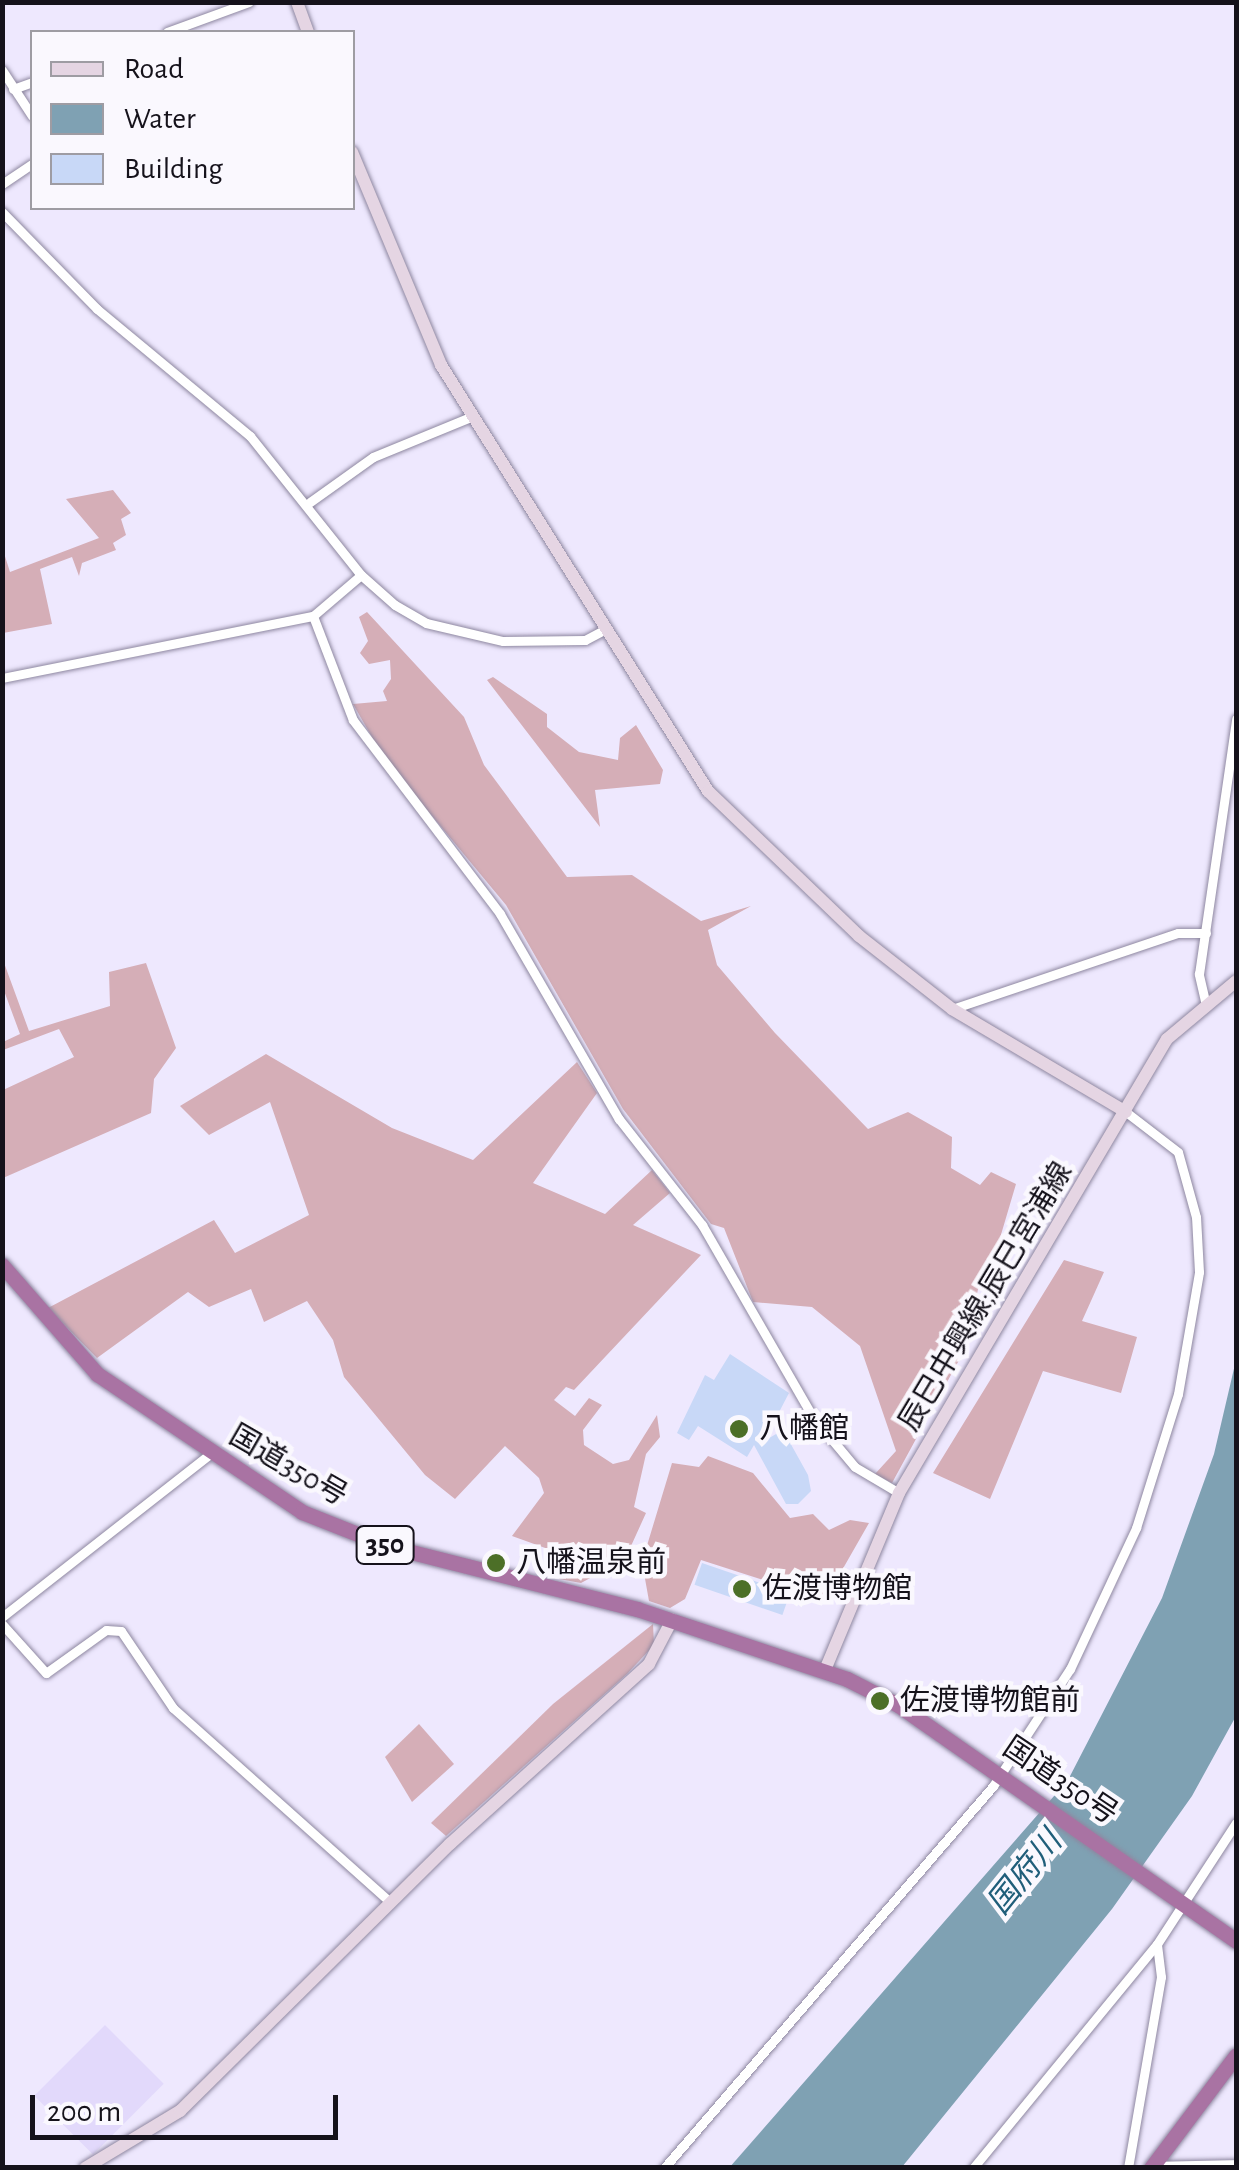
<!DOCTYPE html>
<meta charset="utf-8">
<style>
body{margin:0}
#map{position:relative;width:1239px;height:2170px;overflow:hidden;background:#eee8fe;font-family:"Alegreya Sans","Noto Sans JP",sans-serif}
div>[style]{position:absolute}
.built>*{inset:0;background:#e2d9fb;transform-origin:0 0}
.forest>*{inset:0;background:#d5aeb7}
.water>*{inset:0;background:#7fa1b3}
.building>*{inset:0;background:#c8d8f7;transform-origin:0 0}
.roads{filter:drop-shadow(0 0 2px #8e87a0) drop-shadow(0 0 2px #8e87a0)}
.street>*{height:9px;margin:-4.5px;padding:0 4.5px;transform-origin:4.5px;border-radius:4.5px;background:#fff}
.secondary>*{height:12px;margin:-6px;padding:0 6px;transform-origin:6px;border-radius:6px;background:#e5d5e3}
.highway>*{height:15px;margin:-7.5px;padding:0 7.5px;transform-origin:7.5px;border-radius:7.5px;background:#a973a3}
.dots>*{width:28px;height:28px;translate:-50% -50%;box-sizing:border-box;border:5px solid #faf8fe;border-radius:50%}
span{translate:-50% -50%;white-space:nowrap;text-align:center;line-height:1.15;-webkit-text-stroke:9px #faf8fe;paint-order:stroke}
.shield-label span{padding:2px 8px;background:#faf8fe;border:2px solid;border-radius:8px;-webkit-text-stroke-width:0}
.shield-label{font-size:28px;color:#15121b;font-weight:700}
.street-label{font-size:30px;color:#15121b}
.poi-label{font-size:30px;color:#15121b}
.left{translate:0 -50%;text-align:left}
.water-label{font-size:32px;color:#205e7a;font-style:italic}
.frame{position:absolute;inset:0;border:5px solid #15121b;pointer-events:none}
.legend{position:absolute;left:30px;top:30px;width:325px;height:180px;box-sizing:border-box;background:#faf8fe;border:2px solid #9e9ca3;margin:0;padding:12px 18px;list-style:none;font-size:30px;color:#15121b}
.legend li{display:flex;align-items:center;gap:20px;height:50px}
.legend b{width:50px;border:2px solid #9e9ca3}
.scale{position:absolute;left:30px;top:2095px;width:308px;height:45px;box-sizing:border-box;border:5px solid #15121b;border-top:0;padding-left:12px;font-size:30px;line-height:35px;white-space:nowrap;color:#15121b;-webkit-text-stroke:8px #faf8fe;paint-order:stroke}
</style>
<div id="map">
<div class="built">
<div style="left:105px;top:2025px;width:83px;height:100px;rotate:45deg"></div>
</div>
<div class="forest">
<div style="clip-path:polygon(113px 490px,131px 513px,121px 519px,126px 535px,113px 543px,116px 550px,82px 563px,79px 576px,72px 557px,40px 569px,52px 624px,3px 633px,3px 671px,3px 550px,10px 572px,99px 538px,66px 499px)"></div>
<div style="clip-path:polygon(367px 612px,464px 717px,484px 765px,567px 877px,632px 875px,701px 921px,751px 906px,708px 930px,717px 965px,775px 1033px,868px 1129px,908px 1112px,952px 1137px,951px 1168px,980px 1185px,991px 1172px,1016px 1184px,1000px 1238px,1005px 1261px,978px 1289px,974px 1310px,982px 1318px,892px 1483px,875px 1474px,896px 1451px,860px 1346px,812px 1307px,753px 1302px,724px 1228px,711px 1224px,623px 1109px,506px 905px,384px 758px,353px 704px,387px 701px,383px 691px,391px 679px,390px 660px,369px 664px,360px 653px,368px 641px,359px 617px)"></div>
<div style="clip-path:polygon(493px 677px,547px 714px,547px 727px,579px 752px,618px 760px,620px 738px,636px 725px,663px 770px,660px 784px,595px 790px,600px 827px,487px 680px)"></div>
<div style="clip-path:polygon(3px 960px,29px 1031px,110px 1006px,109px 972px,146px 963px,176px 1048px,154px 1079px,151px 1113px,3px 1178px,3px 1090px,74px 1057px,59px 1029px,3px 1050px,3px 1042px,20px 1034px,3px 988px)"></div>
<div style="clip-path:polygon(266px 1054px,392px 1128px,473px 1160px,577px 1062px,597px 1093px,533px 1183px,605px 1214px,652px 1170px,670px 1193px,633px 1225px,701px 1255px,574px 1390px,566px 1387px,554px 1400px,575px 1416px,589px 1398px,602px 1405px,583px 1430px,584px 1445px,613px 1464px,629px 1460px,657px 1415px,660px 1437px,646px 1454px,634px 1507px,646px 1513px,631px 1546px,594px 1576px,581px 1583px,559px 1579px,562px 1554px,512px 1536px,544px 1493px,539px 1478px,505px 1446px,455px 1499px,425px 1475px,344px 1377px,333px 1340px,307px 1301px,264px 1322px,251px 1289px,209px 1307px,188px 1292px,97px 1358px,48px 1308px,214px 1220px,235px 1253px,309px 1215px,270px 1102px,209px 1135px,180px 1106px)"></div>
<div style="clip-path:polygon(1064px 1260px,1104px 1272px,1082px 1321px,1137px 1337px,1121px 1393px,1043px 1371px,990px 1499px,933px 1473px)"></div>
<div style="clip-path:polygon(708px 1456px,753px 1473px,790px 1518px,813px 1514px,829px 1530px,850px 1520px,869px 1523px,825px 1600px,701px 1560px,685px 1599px,670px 1608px,649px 1601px,642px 1562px,672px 1463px,699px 1467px)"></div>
<div style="clip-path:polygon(653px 1624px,654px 1645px,627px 1674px,446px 1836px,431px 1823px,553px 1704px)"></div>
<div style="clip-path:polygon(419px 1724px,454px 1764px,412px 1802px,385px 1757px)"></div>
</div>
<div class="water">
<div style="clip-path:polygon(1236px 1360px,1236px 1716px,1192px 1796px,1112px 1909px,902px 2167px,729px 2168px,1068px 1780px,1162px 1598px,1214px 1454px)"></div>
</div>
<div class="building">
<div style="clip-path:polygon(730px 1354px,789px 1393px,764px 1441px,783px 1430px,808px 1475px,811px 1491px,798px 1504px,786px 1504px,754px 1445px,747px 1457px,698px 1426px,689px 1440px,677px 1433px,705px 1375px,714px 1380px)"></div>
<div style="left:702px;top:1563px;width:93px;height:23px;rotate:19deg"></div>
</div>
<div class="roads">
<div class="street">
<div style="left:167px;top:32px;width:87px;rotate:-20.1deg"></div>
<div style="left:2px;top:70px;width:55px;rotate:56.9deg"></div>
<div style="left:13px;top:89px;width:20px;rotate:-20deg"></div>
<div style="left:2px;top:184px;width:36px;rotate:-34deg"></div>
<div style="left:2px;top:212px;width:136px;rotate:45.6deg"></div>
<div style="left:97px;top:309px;width:199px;rotate:39.7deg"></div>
<div style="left:250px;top:436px;width:178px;rotate:51.4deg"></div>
<div style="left:361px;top:575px;width:45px;rotate:41.4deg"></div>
<div style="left:395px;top:605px;width:36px;rotate:30deg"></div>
<div style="left:426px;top:623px;width:79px;rotate:13.2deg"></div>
<div style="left:503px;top:641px;width:82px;rotate:-0.7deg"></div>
<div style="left:585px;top:640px;width:24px;rotate:-28deg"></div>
<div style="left:310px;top:502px;width:77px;rotate:-35.5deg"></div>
<div style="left:373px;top:457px;width:108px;rotate:-22.3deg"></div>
<div style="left:313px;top:616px;width:111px;rotate:69deg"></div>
<div style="left:353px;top:720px;width:243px;rotate:52.8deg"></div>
<div style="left:500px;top:914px;width:237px;rotate:59.9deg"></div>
<div style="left:619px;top:1119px;width:135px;rotate:51.9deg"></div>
<div style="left:702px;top:1225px;width:222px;rotate:60deg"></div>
<div style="left:813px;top:1417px;width:65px;rotate:50deg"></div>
<div style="left:855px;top:1467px;width:51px;rotate:30.6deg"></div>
<div style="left:2px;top:678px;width:317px;rotate:-11.3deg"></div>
<div style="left:313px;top:616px;width:63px;rotate:-40.5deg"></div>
<div style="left:1205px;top:1001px;width:28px;rotate:-103deg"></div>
<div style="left:1199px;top:974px;width:258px;rotate:-81.7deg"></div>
<div style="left:952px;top:1009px;width:238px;rotate:-18.6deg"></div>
<div style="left:1178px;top:933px;width:28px"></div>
<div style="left:2px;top:1617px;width:264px;rotate:-38.1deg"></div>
<div style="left:2px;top:1624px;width:66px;rotate:48.1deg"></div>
<div style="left:46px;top:1673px;width:74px;rotate:-35.6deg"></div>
<div style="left:106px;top:1630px;width:15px;rotate:4deg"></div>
<div style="left:121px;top:1631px;width:93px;rotate:56deg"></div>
<div style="left:173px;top:1708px;width:291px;rotate:41.8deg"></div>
<div style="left:1154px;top:2166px;width:82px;rotate:-1.4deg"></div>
<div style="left:664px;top:2168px;width:504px;rotate:-49.26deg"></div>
<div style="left:993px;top:1786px;width:140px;rotate:-56.7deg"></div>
<div style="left:1070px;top:1669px;width:156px;rotate:-64.9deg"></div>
<div style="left:1136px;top:1528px;width:140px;rotate:-72.6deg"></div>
<div style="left:1178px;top:1394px;width:124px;rotate:-80.2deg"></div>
<div style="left:1199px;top:1272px;width:55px;rotate:-93.1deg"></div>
<div style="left:1196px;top:1217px;width:67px;rotate:-105.5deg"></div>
<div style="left:1178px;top:1152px;width:66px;rotate:-142.4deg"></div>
<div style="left:973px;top:2168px;width:290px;rotate:-50.6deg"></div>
<div style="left:1157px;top:1944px;width:145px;rotate:-56.9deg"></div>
<div style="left:1128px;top:2168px;width:194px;rotate:-80.2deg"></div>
<div style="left:1161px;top:1977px;width:33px;rotate:-97deg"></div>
</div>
<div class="secondary">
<div style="left:297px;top:2px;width:32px;rotate:70deg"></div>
<div style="left:352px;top:152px;width:231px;rotate:67.3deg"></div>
<div style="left:441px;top:365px;width:503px;rotate:57.92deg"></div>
<div style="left:708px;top:791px;width:209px;rotate:43.8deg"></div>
<div style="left:859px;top:936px;width:118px;rotate:38.1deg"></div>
<div style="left:952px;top:1009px;width:202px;rotate:30.6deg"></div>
<div style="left:825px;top:1670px;width:192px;rotate:-67.3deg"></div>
<div style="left:899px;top:1493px;width:527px;rotate:-59.45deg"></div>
<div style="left:1167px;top:1039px;width:90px;rotate:-40deg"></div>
<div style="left:85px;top:2168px;width:111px;rotate:-31deg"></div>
<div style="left:180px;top:2111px;width:380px;rotate:-44.7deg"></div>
<div style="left:450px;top:1844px;width:268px;rotate:-42.1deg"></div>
<div style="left:649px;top:1664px;width:50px;rotate:-62.4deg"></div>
</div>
<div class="highway">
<div style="left:2px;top:1265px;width:145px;rotate:48.9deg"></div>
<div style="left:97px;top:1374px;width:247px;rotate:33.9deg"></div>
<div style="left:302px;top:1512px;width:92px;rotate:21.6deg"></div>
<div style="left:388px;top:1546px;width:257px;rotate:14.2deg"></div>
<div style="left:637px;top:1609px;width:221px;rotate:18.4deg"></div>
<div style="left:847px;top:1679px;width:57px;rotate:27deg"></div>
<div style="left:898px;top:1705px;width:412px;rotate:34.9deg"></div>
<div style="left:1151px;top:2168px;width:141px;rotate:-53deg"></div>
</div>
</div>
<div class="dots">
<div style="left:739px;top:1429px;background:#4c6f27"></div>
<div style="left:496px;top:1563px;background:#4c6f27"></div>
<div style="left:742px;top:1589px;background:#4c6f27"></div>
<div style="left:880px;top:1701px;background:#4c6f27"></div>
</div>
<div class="shield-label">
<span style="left:385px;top:1545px">350</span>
</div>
<div class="street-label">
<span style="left:986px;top:1297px;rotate:-59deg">辰巳中興線;辰巳宮浦線</span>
<span style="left:288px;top:1466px;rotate:30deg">国道350号</span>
<span style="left:1060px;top:1781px;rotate:34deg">国道350号</span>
</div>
<div class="poi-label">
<span class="left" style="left:759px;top:1429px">八幡館</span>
<span class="left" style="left:516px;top:1563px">八幡温泉前</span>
<span class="left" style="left:762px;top:1589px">佐渡博物館</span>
<span class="left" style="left:900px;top:1701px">佐渡博物館前</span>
</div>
<div class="water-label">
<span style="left:1025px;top:1873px;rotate:-51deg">国府川</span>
</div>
<div class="frame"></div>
<ul class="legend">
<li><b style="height:12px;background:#e5d5e3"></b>Road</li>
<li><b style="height:28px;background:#7fa1b3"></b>Water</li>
<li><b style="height:28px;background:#c8d8f7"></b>Building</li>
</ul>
<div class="scale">200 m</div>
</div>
